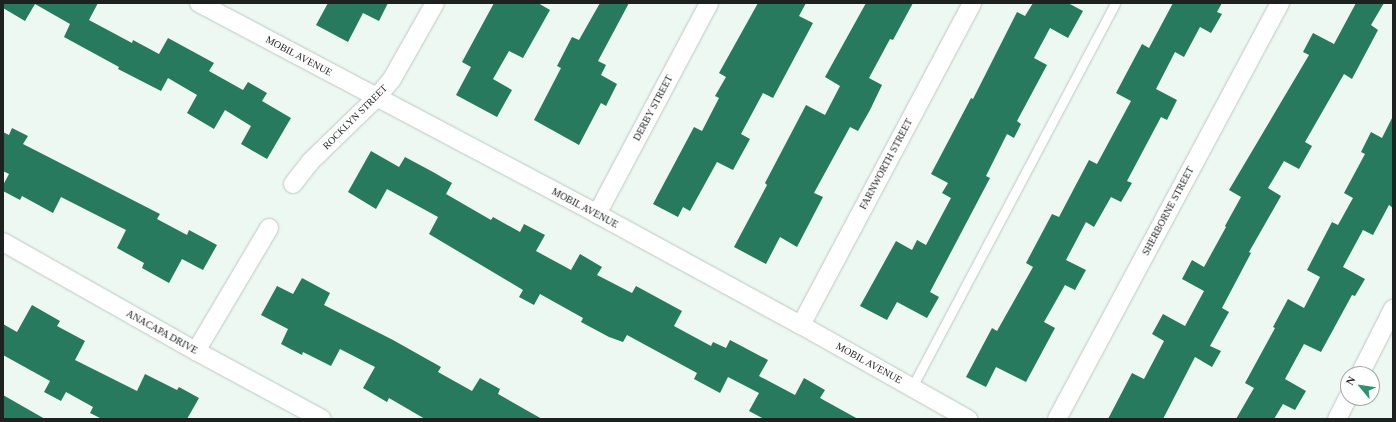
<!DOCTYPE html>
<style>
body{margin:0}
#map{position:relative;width:1396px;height:422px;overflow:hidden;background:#edf8f3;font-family:Georgia,serif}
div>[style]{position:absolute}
.building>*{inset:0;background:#277a5d}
.roads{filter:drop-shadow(0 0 1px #bdc8c3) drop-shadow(0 0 1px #bdc8c3)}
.lane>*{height:9px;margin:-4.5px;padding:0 4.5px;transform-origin:4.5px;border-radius:4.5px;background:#fff}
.street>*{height:18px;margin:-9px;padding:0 9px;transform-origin:9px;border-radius:9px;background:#fff}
span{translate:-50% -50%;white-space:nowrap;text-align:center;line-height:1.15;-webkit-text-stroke:3px #fff;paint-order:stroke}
.street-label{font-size:10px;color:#1d211f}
.frame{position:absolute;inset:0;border:4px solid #1d211f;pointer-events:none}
.north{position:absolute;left:1340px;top:366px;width:40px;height:40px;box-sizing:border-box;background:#fff;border:1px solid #a5a6a5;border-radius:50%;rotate:299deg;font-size:11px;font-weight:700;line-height:16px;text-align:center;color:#1d211f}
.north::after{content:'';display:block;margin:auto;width:14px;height:18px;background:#2d9470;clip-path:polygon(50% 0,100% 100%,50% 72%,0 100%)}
</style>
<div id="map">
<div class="building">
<div style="clip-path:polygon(3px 3px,98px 3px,89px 20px,132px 43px,133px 40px,159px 54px,168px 38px,214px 63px,209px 71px,243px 90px,248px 82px,267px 93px,262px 101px,291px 118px,267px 159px,241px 144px,251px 126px,225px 110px,214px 129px,187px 113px,197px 95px,168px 78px,161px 91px,118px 69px,119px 67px,64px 37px,70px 24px,35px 4px,25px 21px,3px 8px)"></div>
<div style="clip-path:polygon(328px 3px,388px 3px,379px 21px,363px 13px,348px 42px,316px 25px)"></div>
<div style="clip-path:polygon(494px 3px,538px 3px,550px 10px,523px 58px,509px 51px,493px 79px,512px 90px,497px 117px,456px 95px,471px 67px,462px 62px)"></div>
<div style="clip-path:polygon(600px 3px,629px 3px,598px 61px,606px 65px,601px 75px,617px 84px,606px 106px,601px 103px,579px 145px,534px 120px,561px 68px,557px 66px,572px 37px,579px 40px)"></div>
<div style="clip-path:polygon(758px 3px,806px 3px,799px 16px,813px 23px,773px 98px,763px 93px,741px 134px,750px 139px,733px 170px,717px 162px,690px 211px,683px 207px,678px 217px,653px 204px,694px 127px,702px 131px,719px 98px,715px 96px,726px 77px,719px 73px)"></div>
<div style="clip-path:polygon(866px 3px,913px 3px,893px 40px,890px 39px,869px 78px,882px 85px,870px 110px,858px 131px,850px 127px,814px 193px,823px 197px,797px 247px,780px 237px,766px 264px,734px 247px,767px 185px,765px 183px,806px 105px,825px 115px,840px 86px,825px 77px)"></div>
<div style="clip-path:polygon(1033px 3px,1068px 3px,1083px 11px,1068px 38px,1050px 28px,1034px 58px,1047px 65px,1017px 121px,1021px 124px,1014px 138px,1007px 134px,986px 176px,990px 178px,930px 292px,939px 297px,927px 318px,897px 302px,887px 320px,860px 306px,896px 241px,912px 250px,917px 240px,926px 245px,951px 198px,942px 193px,948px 183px,931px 174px,971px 98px,973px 99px,1017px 12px,1025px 16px)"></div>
<div style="clip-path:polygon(1173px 3px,1222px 3px,1217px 12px,1222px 14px,1211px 33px,1200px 27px,1184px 57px,1175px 52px,1156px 89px,1177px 100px,1167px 120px,1161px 117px,1127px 181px,1132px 183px,1121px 202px,1111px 197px,1094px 227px,1086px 222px,1066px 260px,1086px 270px,1075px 290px,1065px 285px,1044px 322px,1055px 328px,1026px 382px,996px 367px,986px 387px,966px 377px,992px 328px,997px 331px,1033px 267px,1026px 263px,1052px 214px,1059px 217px,1089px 160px,1097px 164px,1131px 101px,1116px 93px,1142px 44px,1149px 48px)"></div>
<div style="clip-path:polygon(1356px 3px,1384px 3px,1371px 25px,1378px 30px,1352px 79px,1344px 74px,1305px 142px,1312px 146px,1299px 169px,1284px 161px,1268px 188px,1281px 196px,1249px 252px,1251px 253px,1222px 308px,1229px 312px,1210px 346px,1221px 351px,1212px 367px,1195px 357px,1163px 419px,1108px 419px,1132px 373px,1144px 379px,1164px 341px,1152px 334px,1163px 314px,1185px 326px,1204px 291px,1182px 279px,1192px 260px,1204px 267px,1226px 227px,1225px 226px,1241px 197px,1229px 190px,1309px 55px,1303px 52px,1313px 33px,1334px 44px)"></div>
<div style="clip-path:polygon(1393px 116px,1393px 208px,1389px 205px,1373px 235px,1363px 230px,1343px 267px,1365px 279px,1355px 296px,1352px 295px,1321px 352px,1304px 344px,1285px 379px,1306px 391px,1295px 410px,1283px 404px,1274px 419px,1236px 419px,1254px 388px,1245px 383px,1275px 328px,1273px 327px,1288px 299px,1304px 308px,1320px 277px,1307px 270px,1332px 222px,1338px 225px,1353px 198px,1344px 193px,1365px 154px,1361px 152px,1371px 132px,1382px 138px)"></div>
<div style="clip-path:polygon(12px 128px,28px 136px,23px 144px,160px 214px,157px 219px,187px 235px,189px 230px,217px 245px,203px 270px,182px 259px,169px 283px,142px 268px,144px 263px,117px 248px,126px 230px,61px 197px,53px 213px,22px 196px,20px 200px,3px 191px,3px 185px,9px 174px,3px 171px,3px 132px,9px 135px)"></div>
<div style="clip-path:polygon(371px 151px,399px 167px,405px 157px,433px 172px,452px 183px,446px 194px,491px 220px,493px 217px,520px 232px,524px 224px,545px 235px,536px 251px,571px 270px,580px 254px,602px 267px,597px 275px,632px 293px,636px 286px,682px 311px,674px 326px,711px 346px,713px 342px,726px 348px,730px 340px,768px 360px,759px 376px,795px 395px,804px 378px,825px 390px,820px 398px,858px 419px,764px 419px,749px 411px,759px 393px,728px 377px,720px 393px,694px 379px,697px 373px,627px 335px,623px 342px,609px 337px,581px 322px,583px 318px,540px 294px,534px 305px,519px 297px,523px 290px,429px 234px,438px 217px,387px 189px,376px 209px,348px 192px)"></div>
<div style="clip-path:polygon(302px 278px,330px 293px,324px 305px,393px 340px,441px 367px,438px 372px,472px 391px,480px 378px,500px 389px,498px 394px,542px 419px,425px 419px,389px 398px,387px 402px,363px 388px,375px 367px,340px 349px,331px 366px,303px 352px,302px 355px,281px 344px,288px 329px,261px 315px,277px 286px,293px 294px)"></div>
<div style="clip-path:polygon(32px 305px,60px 321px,57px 326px,85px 341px,75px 360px,137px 391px,145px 374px,177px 390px,179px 387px,199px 398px,187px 419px,102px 419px,90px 413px,93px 407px,66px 392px,61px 401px,44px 392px,50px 381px,3px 355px,3px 324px,17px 332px)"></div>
<div style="clip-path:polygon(3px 395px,45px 419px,3px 419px)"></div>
</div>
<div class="roads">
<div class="lane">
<div style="left:912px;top:387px;width:434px;rotate:-62.1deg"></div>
</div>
<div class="street">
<div style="left:199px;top:3px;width:450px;rotate:27.9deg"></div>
<div style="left:597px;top:214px;width:232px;rotate:28.6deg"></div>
<div style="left:801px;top:325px;width:192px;rotate:29.4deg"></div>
<div style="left:293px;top:184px;width:28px;rotate:-52deg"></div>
<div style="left:310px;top:162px;width:93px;rotate:-44.1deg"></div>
<div style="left:377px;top:97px;width:23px;rotate:-50deg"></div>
<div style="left:392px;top:79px;width:87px;rotate:-60.5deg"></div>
<div style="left:597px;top:214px;width:239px;rotate:-62deg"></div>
<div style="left:3px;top:242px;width:222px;rotate:29.5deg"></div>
<div style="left:196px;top:351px;width:143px;rotate:28.4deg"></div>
<div style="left:801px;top:325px;width:365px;rotate:-62deg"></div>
<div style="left:196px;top:351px;width:143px;rotate:-59.3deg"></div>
<div style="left:1360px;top:374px;width:73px;rotate:-63.1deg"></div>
<div style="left:1057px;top:419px;width:472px;rotate:-61.8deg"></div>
<div style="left:1337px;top:419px;width:25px;rotate:-63deg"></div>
</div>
</div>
<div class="street-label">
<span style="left:299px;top:56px;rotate:28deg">MOBIL AVENUE</span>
<span style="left:653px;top:108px;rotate:-62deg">DERBY STREET</span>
<span style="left:355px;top:117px;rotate:-45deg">ROCKLYN STREET</span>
<span style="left:886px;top:164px;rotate:-62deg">FARNWORTH STREET</span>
<span style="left:585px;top:208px;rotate:28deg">MOBIL AVENUE</span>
<span style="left:1168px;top:211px;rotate:-62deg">SHERBORNE STREET</span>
<span style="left:162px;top:332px;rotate:29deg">ANACAPA DRIVE</span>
<span style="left:869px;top:363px;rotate:29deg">MOBIL AVENUE</span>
</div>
<div class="frame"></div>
<div class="north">N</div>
</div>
